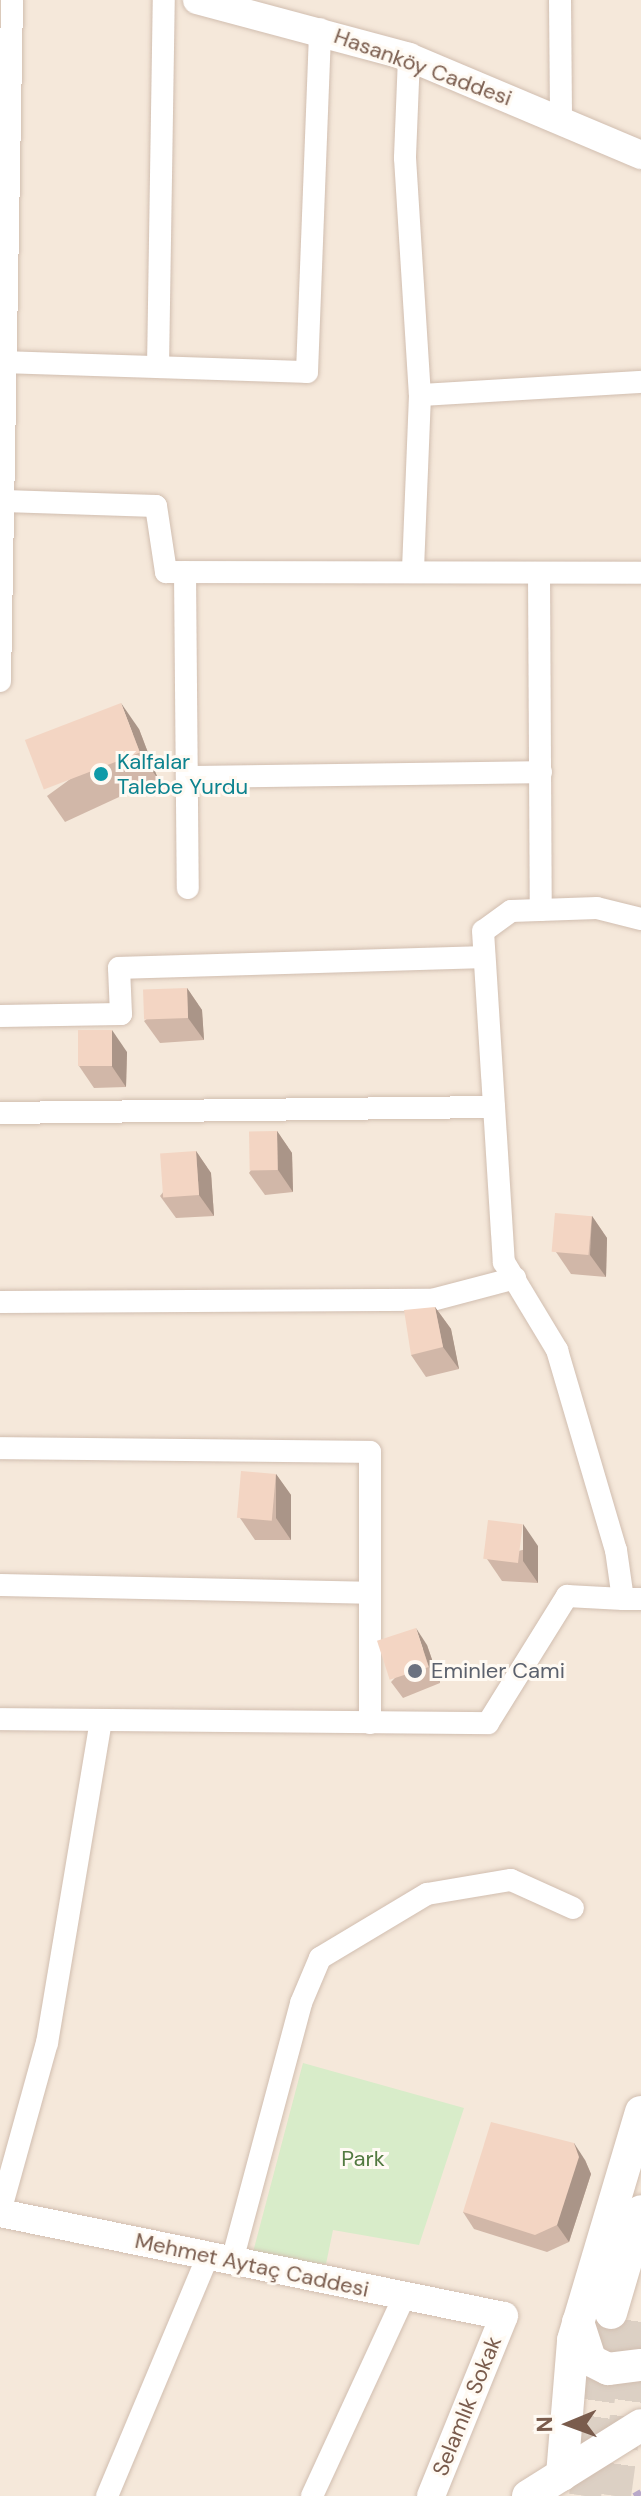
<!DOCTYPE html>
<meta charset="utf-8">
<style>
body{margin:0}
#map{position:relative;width:641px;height:2496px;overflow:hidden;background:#fdf6ec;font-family:"DM Sans",sans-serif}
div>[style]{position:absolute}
.residential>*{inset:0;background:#f5e8da;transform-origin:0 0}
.green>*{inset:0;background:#d8ecc9}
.secondary-tunnel>*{height:32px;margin-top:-16px;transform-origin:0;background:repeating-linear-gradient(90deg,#dcd0c4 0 32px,transparent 0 48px)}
.roads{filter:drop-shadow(0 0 2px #d1beb0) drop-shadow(0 0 2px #d1beb0)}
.minor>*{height:22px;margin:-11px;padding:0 11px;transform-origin:11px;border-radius:11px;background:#fff}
.tertiary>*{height:28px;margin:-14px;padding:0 14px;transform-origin:14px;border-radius:14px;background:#fff}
.secondary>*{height:32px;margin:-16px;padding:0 16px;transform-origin:16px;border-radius:16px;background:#fff}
.rail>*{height:6px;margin-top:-3px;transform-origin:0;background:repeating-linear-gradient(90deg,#b9a8c9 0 12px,transparent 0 20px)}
.wall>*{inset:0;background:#d1b7a8}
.shaded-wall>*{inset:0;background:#aa9588}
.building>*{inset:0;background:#f3d5c3;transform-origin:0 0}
.dots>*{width:22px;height:22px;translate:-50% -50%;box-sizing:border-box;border:4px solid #fffaf3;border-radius:50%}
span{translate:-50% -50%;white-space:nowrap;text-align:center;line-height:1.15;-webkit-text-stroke:6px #fffaf3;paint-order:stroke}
.street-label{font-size:22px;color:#7a5c4d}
.culture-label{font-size:22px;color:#0d838f}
.left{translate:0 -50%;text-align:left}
.worship-label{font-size:22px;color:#5b616d}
.park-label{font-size:22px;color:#537a41}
.north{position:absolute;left:529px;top:2384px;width:80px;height:80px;-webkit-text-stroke:6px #fffaf3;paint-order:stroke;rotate:269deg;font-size:22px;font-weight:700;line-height:32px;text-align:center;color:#7a5c4d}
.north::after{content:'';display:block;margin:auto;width:28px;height:36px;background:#7a5c4d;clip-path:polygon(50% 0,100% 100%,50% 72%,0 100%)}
</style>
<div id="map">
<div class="residential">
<div style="left:0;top:0;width:641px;height:2496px"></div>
</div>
<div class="green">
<div style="clip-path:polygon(303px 2063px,464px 2108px,419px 2245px,333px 2230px,326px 2264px,252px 2256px)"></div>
</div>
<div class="secondary-tunnel">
<div style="left:585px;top:2496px;width:185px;rotate:-81.9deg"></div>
<div style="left:615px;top:2496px;width:191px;rotate:-82.2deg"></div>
</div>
<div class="roads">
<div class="minor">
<div style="left:560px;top:0;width:120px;rotate:89.5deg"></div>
<div style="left:409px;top:57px;width:101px;rotate:92.3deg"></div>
<div style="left:405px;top:158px;width:237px;rotate:86.4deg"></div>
<div style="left:420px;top:395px;width:177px;rotate:92.3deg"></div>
<div style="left:5px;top:362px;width:302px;rotate:1.9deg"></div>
<div style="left:307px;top:372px;width:343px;rotate:-87.8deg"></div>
<div style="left:158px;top:367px;width:367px;rotate:-89.1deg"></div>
<div style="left:420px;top:395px;width:221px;rotate:-3.4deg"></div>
<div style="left:4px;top:501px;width:152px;rotate:1.9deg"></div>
<div style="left:156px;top:506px;width:67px;rotate:81.4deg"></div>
<div style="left:166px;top:572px;width:475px;rotate:0.1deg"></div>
<div style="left:185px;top:572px;width:316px;rotate:89.5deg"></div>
<div style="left:539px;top:573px;width:337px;rotate:89.7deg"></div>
<div style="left:0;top:681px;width:681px;rotate:-88.99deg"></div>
<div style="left:187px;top:777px;width:354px;rotate:-0.8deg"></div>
<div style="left:641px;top:919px;width:45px;rotate:-166deg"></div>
<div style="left:597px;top:908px;width:86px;rotate:178deg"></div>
<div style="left:511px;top:911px;width:34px;rotate:144deg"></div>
<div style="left:483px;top:931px;width:332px;rotate:86.4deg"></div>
<div style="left:504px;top:1262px;width:103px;rotate:58.9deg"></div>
<div style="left:557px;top:1350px;width:209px;rotate:73.6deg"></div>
<div style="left:616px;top:1550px;width:49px;rotate:81.9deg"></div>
<div style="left:623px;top:1599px;width:18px"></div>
<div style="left:0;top:1016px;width:121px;rotate:-0.9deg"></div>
<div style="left:121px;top:1014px;width:46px;rotate:-92.5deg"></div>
<div style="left:119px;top:968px;width:365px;rotate:-1.7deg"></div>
<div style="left:0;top:1113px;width:494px;rotate:-0.7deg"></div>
<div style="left:0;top:1302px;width:432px;rotate:-0.3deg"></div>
<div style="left:432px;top:1300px;width:86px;rotate:-14.8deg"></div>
<div style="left:0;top:1448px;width:370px;rotate:0.6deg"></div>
<div style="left:370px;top:1452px;width:271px;rotate:90deg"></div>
<div style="left:0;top:1585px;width:368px;rotate:1.2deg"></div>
<div style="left:0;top:1719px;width:488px;rotate:0.5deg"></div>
<div style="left:488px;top:1723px;width:150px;rotate:-58.1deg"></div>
<div style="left:567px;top:1596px;width:56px;rotate:3.1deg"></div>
<div style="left:0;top:2212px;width:175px;rotate:-74.5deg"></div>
<div style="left:47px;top:2043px;width:326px;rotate:-80.5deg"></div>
<div style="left:232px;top:2261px;width:267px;rotate:-75deg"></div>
<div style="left:301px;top:2003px;width:49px;rotate:-67.1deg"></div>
<div style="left:320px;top:1958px;width:125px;rotate:-30.9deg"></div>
<div style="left:427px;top:1894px;width:85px;rotate:-9.5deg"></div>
<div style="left:511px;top:1880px;width:68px;rotate:24.3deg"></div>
<div style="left:107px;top:2496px;width:260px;rotate:-67.2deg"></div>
<div style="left:312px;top:2496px;width:219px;rotate:-65.2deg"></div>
</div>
<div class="tertiary">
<div style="left:197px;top:0;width:220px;rotate:15deg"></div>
<div style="left:409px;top:57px;width:252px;rotate:22.9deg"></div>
<div style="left:0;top:2213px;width:514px;rotate:11.55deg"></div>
<div style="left:504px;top:2316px;width:194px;rotate:112.1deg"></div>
</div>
<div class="secondary">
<div style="left:611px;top:2313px;width:106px;rotate:-73.6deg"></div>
<div style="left:578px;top:2322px;width:40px;rotate:72deg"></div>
<div style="left:590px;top:2360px;width:20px;rotate:27deg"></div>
<div style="left:608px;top:2369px;width:33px;rotate:-7deg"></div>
<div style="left:562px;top:2475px;width:135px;rotate:-85.3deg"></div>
<div style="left:573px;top:2340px;width:238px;rotate:-73.4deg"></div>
<div style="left:528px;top:2496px;width:133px;rotate:-32.1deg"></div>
</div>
</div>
<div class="rail">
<div style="left:634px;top:2496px;width:8px;rotate:-30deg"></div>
</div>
<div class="wall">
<div style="clip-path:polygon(139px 729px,158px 779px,65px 822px,47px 796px)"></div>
<div style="clip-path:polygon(187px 988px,202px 1010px,204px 1040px,160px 1043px,144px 1021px)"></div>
<div style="clip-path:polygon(127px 1052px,126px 1087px,94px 1088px,79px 1066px)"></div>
<div style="clip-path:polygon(277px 1131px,292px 1153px,293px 1192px,265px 1195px,249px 1173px)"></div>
<div style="clip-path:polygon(196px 1151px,211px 1173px,214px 1216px,176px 1218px,160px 1196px)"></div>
<div style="clip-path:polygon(592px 1216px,607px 1238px,606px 1277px,571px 1274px,556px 1252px)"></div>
<div style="clip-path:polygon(435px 1307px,451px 1329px,459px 1369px,426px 1377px,411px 1355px)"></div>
<div style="clip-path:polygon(276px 1474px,291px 1495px,291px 1540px,255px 1540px,240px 1518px)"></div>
<div style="clip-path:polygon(538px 1546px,538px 1583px,502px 1581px,487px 1559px)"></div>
<div style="clip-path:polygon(427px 1645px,440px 1683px,403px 1698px,391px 1682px)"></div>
<div style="clip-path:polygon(585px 2160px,591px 2174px,569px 2242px,547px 2252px,474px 2229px,463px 2212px)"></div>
</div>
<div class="shaded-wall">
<div style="clip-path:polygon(121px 703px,139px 729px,158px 779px,140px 753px)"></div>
<div style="clip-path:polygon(187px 988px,202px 1010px,204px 1040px,188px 1018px)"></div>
<div style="clip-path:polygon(112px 1030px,127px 1052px,126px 1087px,111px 1065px)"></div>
<div style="clip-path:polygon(277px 1131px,292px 1153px,293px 1192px,278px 1170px)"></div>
<div style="clip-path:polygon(196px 1151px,211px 1173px,214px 1216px,199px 1195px)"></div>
<div style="clip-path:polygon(592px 1216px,607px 1238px,606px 1277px,590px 1255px)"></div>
<div style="clip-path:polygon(435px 1307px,451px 1329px,459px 1369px,443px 1347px)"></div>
<div style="clip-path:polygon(276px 1474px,291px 1495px,291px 1540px,276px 1518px)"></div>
<div style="clip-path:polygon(523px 1524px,538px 1546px,538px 1583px,523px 1561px)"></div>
<div style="clip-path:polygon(416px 1628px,427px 1645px,440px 1683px,429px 1667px)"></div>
<div style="clip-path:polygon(574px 2143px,585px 2160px,591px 2174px,569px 2242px,557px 2225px)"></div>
</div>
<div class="building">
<div style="left:121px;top:703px;width:53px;height:103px;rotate:69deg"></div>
<div style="left:187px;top:988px;width:30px;height:44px;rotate:88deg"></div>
<div style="left:78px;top:1030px;width:34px;height:36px"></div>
<div style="left:277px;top:1131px;width:39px;height:28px;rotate:89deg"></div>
<div style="left:196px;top:1151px;width:44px;height:36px;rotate:86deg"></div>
<div style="left:555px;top:1213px;width:37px;height:39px;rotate:5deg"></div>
<div style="clip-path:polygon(435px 1307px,443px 1347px,411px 1355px,404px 1310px)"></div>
<div style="left:241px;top:1471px;width:35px;height:47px;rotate:5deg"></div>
<div style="left:488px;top:1520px;width:35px;height:39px;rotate:7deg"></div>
<div style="left:416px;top:1628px;width:41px;height:41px;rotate:72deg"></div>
<div style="clip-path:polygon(491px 2122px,574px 2143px,579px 2157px,557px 2225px,535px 2235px,463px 2212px)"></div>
</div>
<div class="dots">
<div style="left:101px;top:774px;background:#0f9aa8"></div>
<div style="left:415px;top:1671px;background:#6b7280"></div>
</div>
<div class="street-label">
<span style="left:423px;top:67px;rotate:20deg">Hasanköy Caddesi</span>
<span style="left:252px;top:2265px;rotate:12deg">Mehmet Aytaç Caddesi</span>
<span style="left:467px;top:2406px;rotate:-68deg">Selamlık Sokak</span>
</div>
<div class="culture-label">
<span class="left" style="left:117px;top:774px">Kalfalar<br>Talebe Yurdu</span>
</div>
<div class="worship-label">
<span class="left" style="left:431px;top:1671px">Eminler Cami</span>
</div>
<div class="park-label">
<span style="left:363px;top:2159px">Park</span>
</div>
<div class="north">N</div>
</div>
